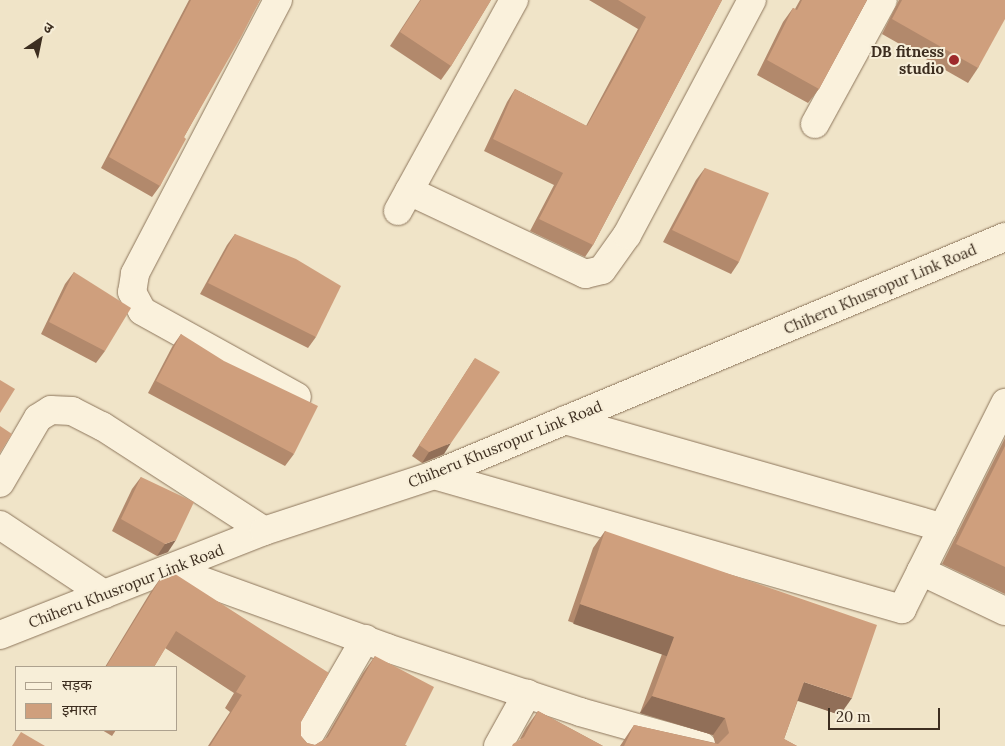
<!DOCTYPE html>
<meta charset="utf-8">
<style>
body{margin:0}
#map{position:relative;width:1005px;height:746px;overflow:hidden;background:#f0e4c8;font-family:Lora,"Noto Sans Devanagari",serif}
div>[style]{position:absolute}
.roads{filter:drop-shadow(0 0 1px #8d765c) drop-shadow(0 0 1px #8d765c)}
.minor>*{height:28px;margin:-14px;padding:0 14px;transform-origin:14px;border-radius:14px;background:#faf1dc}
.wall>*{inset:0;background:#b2896c}
.shaded-wall>*{inset:0;background:#916f58;transform-origin:0 0}
.building>*{inset:0;background:#cf9f7d}
.dots>*{width:14px;height:14px;translate:-50% -50%;box-sizing:border-box;border:2px solid #f7eed8;border-radius:50%}
span{translate:-50% -50%;white-space:nowrap;text-align:center;line-height:1.15;-webkit-text-stroke:4px #f7eed8;paint-order:stroke}
.poi-label{font-size:15px;color:#3d2e20;font-weight:700}
.right{translate:-100% -50%;text-align:right}
.street-label{font-size:15px;color:#3d2e20}
.legend{position:absolute;left:15px;top:666px;width:162px;height:65px;box-sizing:border-box;background:#f7eed8;border:1px solid #ada18e;margin:0;padding:6px 9px;list-style:none;font-size:15px;color:#3d2e20}
.legend li{display:flex;align-items:center;gap:10px;height:25px}
.legend b{width:25px;border:1px solid #ada18e}
.north{position:absolute;left:15px;top:15px;width:50px;height:50px;-webkit-text-stroke:4px #f7eed8;paint-order:stroke;rotate:34deg;font-size:14px;font-weight:700;line-height:20px;text-align:center;color:#3d2e20}
.north::after{content:'';display:block;margin:auto;width:18px;height:22px;background:#3d2e20;clip-path:polygon(50% 0,100% 100%,50% 72%,0 100%)}
.scale{position:absolute;left:828px;top:708px;width:112px;height:22px;box-sizing:border-box;border:2px solid #3d2e20;border-top:0;padding-left:6px;font-size:15px;line-height:18px;white-space:nowrap;color:#3d2e20;-webkit-text-stroke:4px #f7eed8;paint-order:stroke}
</style>
<div id="map">
<div class="roads">
<div class="minor">
<div style="left:278px;top:0;width:309px;rotate:117.6deg"></div>
<div style="left:135px;top:274px;width:18px;rotate:99deg"></div>
<div style="left:132px;top:292px;width:21px;rotate:62deg"></div>
<div style="left:142px;top:311px;width:177px;rotate:29deg"></div>
<div style="left:815px;top:124px;width:141px;rotate:-61.3deg"></div>
<div style="left:409px;top:191px;width:195px;rotate:25.2deg"></div>
<div style="left:585px;top:274px;width:17px;rotate:-13deg"></div>
<div style="left:602px;top:270px;width:43px;rotate:-54.5deg"></div>
<div style="left:627px;top:235px;width:266px;rotate:-62deg"></div>
<div style="left:398px;top:211px;width:241px;rotate:-61.2deg"></div>
<div style="left:565px;top:420px;width:393px;rotate:15.9deg"></div>
<div style="left:434px;top:475px;width:487px;rotate:16deg"></div>
<div style="left:902px;top:609px;width:42px;rotate:-63.4deg"></div>
<div style="left:921px;top:571px;width:93px;rotate:25.5deg"></div>
<div style="left:0;top:483px;width:75px;rotate:-59.7deg"></div>
<div style="left:38px;top:418px;width:15px;rotate:-32deg"></div>
<div style="left:51px;top:410px;width:21px;rotate:3deg"></div>
<div style="left:72px;top:411px;width:34px;rotate:27deg"></div>
<div style="left:102px;top:426px;width:193px;rotate:32.9deg"></div>
<div style="left:0;top:525px;width:125px;rotate:33.6deg"></div>
<div style="left:169px;top:569px;width:232px;rotate:19.9deg"></div>
<div style="left:387px;top:648px;width:203px;rotate:18.3deg"></div>
<div style="left:580px;top:712px;width:127px;rotate:15.6deg"></div>
<div style="left:921px;top:571px;width:188px;rotate:-63.4deg"></div>
<div style="left:0;top:635px;width:284px;rotate:-21.5deg"></div>
<div style="left:264px;top:531px;width:179px;rotate:-18.2deg"></div>
<div style="left:434px;top:475px;width:619px;rotate:-22.63deg"></div>
<div style="left:303px;top:746px;width:124px;rotate:-59.9deg"></div>
<div style="left:498px;top:746px;width:60px;rotate:-60.9deg"></div>
</div>
</div>
<div class="wall">
<div style="clip-path:polygon(189px 0,260px 0,184px 137px,160px 186px,152px 197px,101px 168px)"></div>
<div style="clip-path:polygon(420px 0,491px 0,451px 66px,441px 80px,390px 46px)"></div>
<div style="clip-path:polygon(589px 0,722px 0,593px 245px,585px 257px,530px 231px,554px 185px,484px 151px,507px 102px,515px 89px,586px 126px,610px 81px,638px 29px)"></div>
<div style="clip-path:polygon(800px 0,867px 0,819px 89px,808px 103px,757px 75px,783px 22px,793px 8px,795px 9px)"></div>
<div style="clip-path:polygon(899px 0,1005px 0,978px 68px,968px 83px,882px 34px)"></div>
<div style="clip-path:polygon(705px 168px,739px 262px,731px 274px,663px 242px,696px 180px)"></div>
<div style="clip-path:polygon(235px 234px,316px 337px,308px 348px,200px 294px,227px 245px)"></div>
<div style="clip-path:polygon(74px 272px,105px 351px,96px 363px,41px 334px,65px 284px)"></div>
<div style="clip-path:polygon(181px 334px,294px 454px,285px 466px,148px 393px,172px 347px)"></div>
<div style="clip-path:polygon(475px 358px,444px 454px,422px 463px,412px 456px)"></div>
<div style="clip-path:polygon(1005px 438px,1005px 594px,942px 564px)"></div>
<div style="clip-path:polygon(141px 477px,168px 552px,157px 556px,112px 531px,132px 489px)"></div>
<div style="clip-path:polygon(605px 531px,840px 715px,798px 700px,784px 739px,797px 746px,620px 746px,634px 725px,715px 743px,713px 735px,640px 713px,662px 654px,568px 621px,593px 548px)"></div>
<div style="clip-path:polygon(162px 576px,301px 722px,301px 736px,307px 743px,315px 745px,325px 739px,363px 673px,375px 656px,405px 745px,407px 746px,208px 746px,230px 712px,225px 708px,234px 693px,165px 648px,154px 667px,105px 667px,150px 593px)"></div>
<div style="clip-path:polygon(538px 711px,603px 746px,520px 739px,526px 728px)"></div>
<div style="clip-path:polygon(102px 730px,116px 730px,112px 736px)"></div>
</div>
<div class="shaded-wall">
<div style="clip-path:polygon(451px 443px,444px 454px,422px 463px,429px 452px)"></div>
<div style="clip-path:polygon(176px 540px,168px 552px,157px 556px,165px 544px)"></div>
<div style="left:580px;top:604px;width:100px;height:21px;rotate:19deg"></div>
<div style="clip-path:polygon(804px 682px,852px 698px,840px 715px,792px 699px)"></div>
<div style="clip-path:polygon(652px 696px,725px 718px,713px 735px,640px 713px)"></div>
</div>
<div class="building">
<div style="clip-path:polygon(191px 0,260px 0,241px 37px,184px 137px,186px 139px,160px 186px,109px 157px)"></div>
<div style="clip-path:polygon(421px 0,491px 0,451px 66px,400px 32px)"></div>
<div style="clip-path:polygon(618px 0,722px 0,593px 245px,539px 219px,563px 173px,493px 139px,515px 89px,587px 126px,619px 69px,646px 17px)"></div>
<div style="clip-path:polygon(802px 0,867px 0,819px 89px,767px 60px,793px 8px,797px 10px)"></div>
<div style="clip-path:polygon(902px 0,1005px 0,1005px 19px,978px 68px,892px 19px)"></div>
<div style="clip-path:polygon(705px 168px,769px 193px,739px 262px,672px 230px)"></div>
<div style="clip-path:polygon(235px 234px,296px 259px,341px 286px,316px 337px,208px 283px)"></div>
<div style="clip-path:polygon(74px 272px,131px 308px,105px 351px,49px 322px)"></div>
<div style="clip-path:polygon(181px 334px,224px 361px,318px 406px,294px 454px,156px 381px)"></div>
<div style="clip-path:polygon(475px 358px,500px 372px,451px 443px,429px 452px,419px 445px)"></div>
<div style="clip-path:polygon(0 380px,15px 389px,0 413px)"></div>
<div style="clip-path:polygon(0 426px,12px 434px,0 453px)"></div>
<div style="clip-path:polygon(1005px 446px,1005px 567px,956px 544px)"></div>
<div style="clip-path:polygon(141px 477px,194px 502px,176px 540px,165px 544px,121px 519px)"></div>
<div style="clip-path:polygon(605px 531px,877px 625px,852px 698px,804px 682px,784px 739px,797px 746px,624px 746px,634px 725px,718px 744px,729px 733px,725px 718px,652px 696px,674px 637px,580px 604px)"></div>
<div style="clip-path:polygon(172px 572px,329px 673px,301px 722px,301px 736px,307px 743px,315px 745px,328px 737px,375px 656px,434px 687px,405px 745px,407px 746px,210px 746px,242px 695px,236px 692px,246px 676px,176px 631px,154px 667px,106px 667px,162px 576px)"></div>
<div style="clip-path:polygon(538px 711px,603px 746px,512px 746px,513px 744px,524px 737px)"></div>
<div style="clip-path:polygon(21px 732px,45px 746px,12px 746px)"></div>
</div>
<div class="dots">
<div style="left:954px;top:60px;background:#9e2a2b"></div>
</div>
<div class="poi-label">
<span class="right" style="left:944px;top:60px">DB fitness<br>studio</span>
</div>
<div class="street-label">
<span style="left:880px;top:289px;rotate:-23deg">Chiheru Khusropur Link Road</span>
<span style="left:505px;top:444px;rotate:-22deg">Chiheru Khusropur Link Road</span>
<span style="left:126px;top:586px;rotate:-21deg">Chiheru Khusropur Link Road</span>
</div>
<ul class="legend">
<li><b style="height:6px;background:#faf1dc"></b>सड़क</li>
<li><b style="height:14px;background:#cf9f7d"></b>इमारत</li>
</ul>
<div class="north">उ</div>
<div class="scale">20 m</div>
</div>
